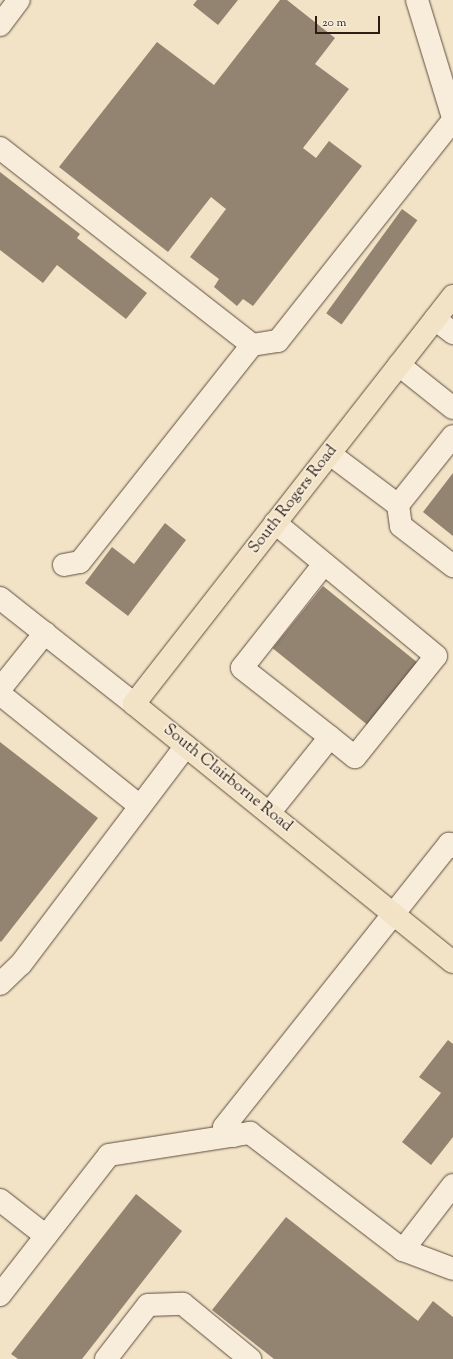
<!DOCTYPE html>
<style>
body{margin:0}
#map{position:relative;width:453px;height:1359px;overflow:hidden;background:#f2e3c6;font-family:"Sorts Mill Goudy",serif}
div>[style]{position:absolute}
.building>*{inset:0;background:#938371;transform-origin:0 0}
.roads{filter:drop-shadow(0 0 1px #5e4d40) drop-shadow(0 0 1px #5e4d40)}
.minor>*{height:22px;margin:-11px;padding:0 11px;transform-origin:11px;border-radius:11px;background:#f7edda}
.major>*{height:22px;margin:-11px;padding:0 11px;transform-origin:11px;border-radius:11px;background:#f2e3c6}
span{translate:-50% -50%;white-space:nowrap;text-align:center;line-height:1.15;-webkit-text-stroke:3.5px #f7edda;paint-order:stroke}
.street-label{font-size:16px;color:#2d1b14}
.scale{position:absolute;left:315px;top:16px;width:65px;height:18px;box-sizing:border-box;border:2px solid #2d1b14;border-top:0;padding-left:5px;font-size:12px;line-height:14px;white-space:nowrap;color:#2d1b14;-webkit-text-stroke:3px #f7edda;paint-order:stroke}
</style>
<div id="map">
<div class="building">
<div style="clip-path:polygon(197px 0,238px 0,218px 25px,193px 5px)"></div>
<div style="clip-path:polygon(280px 0,287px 0,335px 38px,315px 64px,349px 89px,303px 148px,316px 158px,329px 141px,362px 166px,253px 306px,243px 299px,237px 306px,214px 287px,219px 279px,190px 257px,226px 209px,211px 197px,168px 252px,59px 167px,157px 42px,214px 85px)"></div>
<div style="clip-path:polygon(0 172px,80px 234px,77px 238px,147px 293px,126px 319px,57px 265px,43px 283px,0 250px)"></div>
<div style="left:402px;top:209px;width:19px;height:129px;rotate:36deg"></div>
<div style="clip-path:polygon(453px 473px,453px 536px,423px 512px)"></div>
<div style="clip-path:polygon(165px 523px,186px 540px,128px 616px,85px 583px,112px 547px,134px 564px)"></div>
<div style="left:323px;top:586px;width:127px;height:80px;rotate:39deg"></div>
<div style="clip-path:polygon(0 742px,98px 818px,1px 942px,0 941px)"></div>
<div style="clip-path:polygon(448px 1040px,453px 1044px,453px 1137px,431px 1165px,402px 1142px,441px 1093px,419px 1077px)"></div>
<div style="clip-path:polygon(136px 1194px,182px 1231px,82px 1359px,18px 1359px,11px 1354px)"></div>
<div style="clip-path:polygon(286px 1217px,418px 1321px,433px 1301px,453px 1317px,453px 1359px,274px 1359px,212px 1310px)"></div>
</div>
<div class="roads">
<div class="minor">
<div style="left:417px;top:0;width:123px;rotate:73deg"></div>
<div style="left:0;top:25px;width:31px;rotate:-53deg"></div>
<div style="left:0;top:148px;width:320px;rotate:38deg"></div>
<div style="left:252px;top:345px;width:26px;rotate:-9deg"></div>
<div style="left:278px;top:341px;width:282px;rotate:-51.6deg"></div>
<div style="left:435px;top:319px;width:23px;rotate:38deg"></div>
<div style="left:399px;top:365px;width:69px;rotate:38.5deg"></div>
<div style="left:330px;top:454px;width:85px;rotate:36.9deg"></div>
<div style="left:398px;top:505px;width:21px;rotate:82deg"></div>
<div style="left:401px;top:526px;width:66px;rotate:37.6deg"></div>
<div style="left:398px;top:505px;width:88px;rotate:-51.4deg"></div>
<div style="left:324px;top:564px;width:132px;rotate:128.3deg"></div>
<div style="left:242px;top:668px;width:112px;rotate:38.1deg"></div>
<div style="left:64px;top:565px;width:16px;rotate:-11deg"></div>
<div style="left:80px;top:562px;width:277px;rotate:-51.6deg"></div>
<div style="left:0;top:598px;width:171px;rotate:38.3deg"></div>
<div style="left:0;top:689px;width:72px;rotate:-51.2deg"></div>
<div style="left:0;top:694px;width:179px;rotate:38.7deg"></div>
<div style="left:269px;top:813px;width:97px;rotate:-51.2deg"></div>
<div style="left:330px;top:737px;width:32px;rotate:39deg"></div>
<div style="left:355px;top:757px;width:129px;rotate:-51.3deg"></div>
<div style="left:436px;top:656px;width:209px;rotate:-140.4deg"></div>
<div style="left:0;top:984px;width:29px;rotate:-44deg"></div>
<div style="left:21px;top:964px;width:273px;rotate:-52.9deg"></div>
<div style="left:234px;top:1136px;width:13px;rotate:-138deg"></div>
<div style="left:224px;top:1127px;width:362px;rotate:-51.5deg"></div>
<div style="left:449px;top:844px;width:5px;rotate:37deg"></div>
<div style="left:0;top:1200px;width:58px;rotate:38deg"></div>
<div style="left:403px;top:1250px;width:82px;rotate:-52.4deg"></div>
<div style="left:0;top:1295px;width:177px;rotate:-52.1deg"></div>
<div style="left:109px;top:1155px;width:143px;rotate:-8.9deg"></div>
<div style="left:250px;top:1133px;width:193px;rotate:37.4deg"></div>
<div style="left:403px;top:1250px;width:53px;rotate:20.8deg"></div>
<div style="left:106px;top:1359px;width:68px;rotate:-52.1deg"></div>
<div style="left:148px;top:1305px;width:35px;rotate:-2deg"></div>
<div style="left:183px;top:1304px;width:87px;rotate:39.4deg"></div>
</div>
<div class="major">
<div style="left:453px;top:296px;width:518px;rotate:128.02deg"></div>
<div style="left:134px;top:704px;width:410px;rotate:39deg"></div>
</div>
</div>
<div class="street-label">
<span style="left:294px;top:500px;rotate:-52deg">South Rogers Road</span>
<span style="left:227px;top:779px;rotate:39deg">South Clairborne Road</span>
</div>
<div class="scale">20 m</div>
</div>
